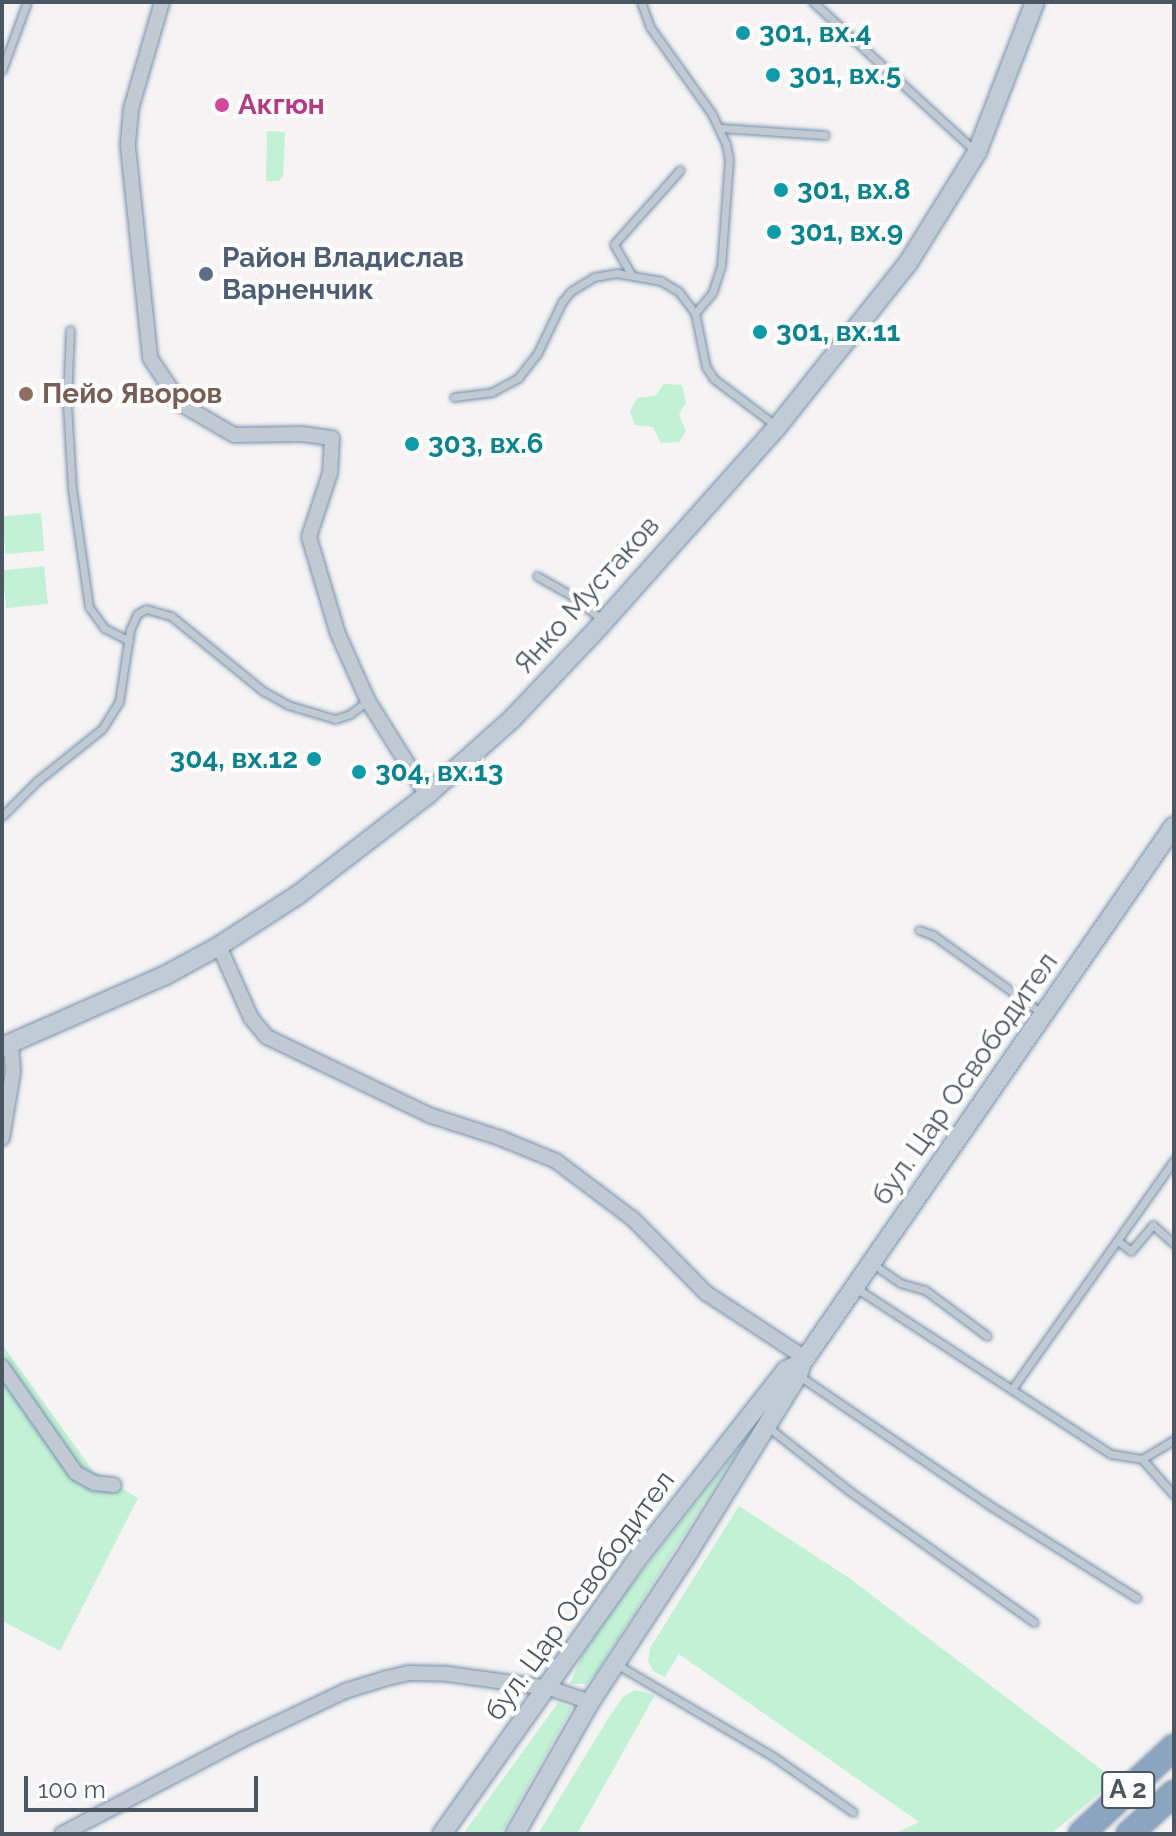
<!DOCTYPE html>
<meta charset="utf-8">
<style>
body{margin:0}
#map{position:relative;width:1176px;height:1836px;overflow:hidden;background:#f5f3f3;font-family:Raleway,sans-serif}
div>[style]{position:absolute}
.green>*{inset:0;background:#c3f1d5;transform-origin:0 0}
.roads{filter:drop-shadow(0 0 2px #7690ad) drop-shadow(0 0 2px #7690ad)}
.lane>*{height:7px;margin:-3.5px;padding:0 3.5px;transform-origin:3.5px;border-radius:3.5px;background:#c1cad2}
.street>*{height:14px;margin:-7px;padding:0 7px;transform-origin:7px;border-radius:7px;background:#c1cad2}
.secondary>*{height:18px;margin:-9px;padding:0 9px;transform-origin:9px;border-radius:9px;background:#c1cbd6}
.highway>*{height:24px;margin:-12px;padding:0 12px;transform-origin:12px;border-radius:12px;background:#8ba5c1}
.dots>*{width:22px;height:22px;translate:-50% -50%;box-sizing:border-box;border:4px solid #fff;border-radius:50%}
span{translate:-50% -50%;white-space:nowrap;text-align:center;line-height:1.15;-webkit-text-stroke:8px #fff;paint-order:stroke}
.shield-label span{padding:2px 6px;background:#fff;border:2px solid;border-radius:6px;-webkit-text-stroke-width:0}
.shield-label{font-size:26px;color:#4a5661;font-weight:700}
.culture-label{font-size:28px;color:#0d838f;font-weight:700}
.left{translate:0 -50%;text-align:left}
.right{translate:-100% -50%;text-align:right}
.hotel-label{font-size:28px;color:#b23c85;font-weight:700}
.service-label{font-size:28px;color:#4e5e75;font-weight:700}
.education-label{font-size:28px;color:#785e54;font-weight:700}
.street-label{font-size:28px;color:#4a5661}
.frame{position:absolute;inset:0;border:4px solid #4a5661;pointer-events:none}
.scale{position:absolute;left:24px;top:1776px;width:234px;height:36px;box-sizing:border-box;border:4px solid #4a5661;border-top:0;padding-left:10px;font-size:24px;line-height:28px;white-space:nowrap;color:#4a5661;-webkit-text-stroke:6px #fff;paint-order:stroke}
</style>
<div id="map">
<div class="green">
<div style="clip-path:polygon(267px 131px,285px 132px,283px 176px,279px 181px,266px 181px)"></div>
<div style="clip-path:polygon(664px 384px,682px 385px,686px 403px,679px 414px,686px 431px,679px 442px,661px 443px,653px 427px,635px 425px,630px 411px,637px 398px,655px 396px)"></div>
<div style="left:41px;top:513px;width:38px;height:39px;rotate:85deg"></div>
<div style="left:44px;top:566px;width:38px;height:42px;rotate:84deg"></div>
<div style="clip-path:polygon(2px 1344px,93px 1471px,138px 1498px,60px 1651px,2px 1621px)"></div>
<div style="clip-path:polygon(745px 1440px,597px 1671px,587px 1684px,570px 1684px,581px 1657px,626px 1592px)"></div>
<div style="clip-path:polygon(739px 1506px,849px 1578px,1115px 1780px,1051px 1834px,894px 1834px,919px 1822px,679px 1654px,665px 1677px,653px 1671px,648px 1661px,650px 1648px)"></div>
<div style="clip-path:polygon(635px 1690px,655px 1695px,577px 1834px,538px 1834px,609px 1717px,623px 1697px)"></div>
<div style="clip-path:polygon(558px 1703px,572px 1708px,501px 1834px,463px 1834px)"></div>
</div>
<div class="roads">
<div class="lane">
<div style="left:641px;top:2px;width:27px;rotate:70deg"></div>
<div style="left:650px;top:27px;width:107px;rotate:54.5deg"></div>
<div style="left:712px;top:114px;width:33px;rotate:65deg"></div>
<div style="left:726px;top:144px;width:16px;rotate:79deg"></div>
<div style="left:729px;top:160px;width:106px;rotate:94.3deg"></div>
<div style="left:721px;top:266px;width:28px;rotate:108deg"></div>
<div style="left:712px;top:293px;width:26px;rotate:130deg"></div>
<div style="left:695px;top:313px;width:55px;rotate:78.5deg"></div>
<div style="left:706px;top:367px;width:14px;rotate:56deg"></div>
<div style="left:714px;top:379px;width:76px;rotate:37deg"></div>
<div style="left:813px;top:2px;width:220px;rotate:42.6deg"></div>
<div style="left:2px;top:70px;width:72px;rotate:-69.8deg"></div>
<div style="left:721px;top:128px;width:104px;rotate:3.9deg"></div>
<div style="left:631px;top:274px;width:34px;rotate:-120deg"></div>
<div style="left:614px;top:244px;width:99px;rotate:-48.3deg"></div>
<div style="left:70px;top:330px;width:74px;rotate:92.3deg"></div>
<div style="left:67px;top:404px;width:85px;rotate:86.6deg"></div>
<div style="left:72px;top:489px;width:119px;rotate:81.8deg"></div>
<div style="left:89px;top:607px;width:26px;rotate:54deg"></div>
<div style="left:104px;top:628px;width:28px;rotate:27deg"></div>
<div style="left:454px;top:397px;width:38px;rotate:-7deg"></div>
<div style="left:492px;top:392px;width:30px;rotate:-28deg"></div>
<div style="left:518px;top:378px;width:31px;rotate:-52deg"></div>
<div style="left:537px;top:354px;width:58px;rotate:-64.3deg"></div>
<div style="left:562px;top:302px;width:14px;rotate:-51deg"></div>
<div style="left:571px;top:291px;width:27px;rotate:-31deg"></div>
<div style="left:594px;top:277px;width:22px;rotate:-10deg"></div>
<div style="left:616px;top:273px;width:46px;rotate:10.1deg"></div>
<div style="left:661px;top:281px;width:21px;rotate:31deg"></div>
<div style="left:679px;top:292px;width:26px;rotate:53deg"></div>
<div style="left:537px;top:576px;width:40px;rotate:29.7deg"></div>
<div style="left:572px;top:596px;width:41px;rotate:38deg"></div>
<div style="left:2px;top:816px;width:49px;rotate:-45deg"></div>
<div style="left:37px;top:781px;width:83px;rotate:-38.7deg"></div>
<div style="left:102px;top:729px;width:32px;rotate:-58deg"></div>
<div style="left:119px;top:702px;width:73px;rotate:-81.3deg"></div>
<div style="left:130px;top:630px;width:17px;rotate:-66deg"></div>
<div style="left:137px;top:614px;width:10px;rotate:-29deg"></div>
<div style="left:146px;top:609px;width:26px;rotate:16deg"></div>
<div style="left:171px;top:616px;width:119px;rotate:39.2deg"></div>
<div style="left:263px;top:691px;width:29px;rotate:29deg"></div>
<div style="left:288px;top:705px;width:49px;rotate:16.6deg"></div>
<div style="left:335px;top:719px;width:16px;rotate:-18deg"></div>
<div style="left:350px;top:714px;width:21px;rotate:-37deg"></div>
<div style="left:919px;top:930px;width:15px;rotate:20deg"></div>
<div style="left:933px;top:935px;width:135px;rotate:35.7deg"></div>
<div style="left:1118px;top:1241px;width:16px;rotate:38deg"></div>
<div style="left:1131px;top:1251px;width:34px;rotate:-50deg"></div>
<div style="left:1153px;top:1225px;width:28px;rotate:42deg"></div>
<div style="left:873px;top:1264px;width:33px;rotate:35deg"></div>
<div style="left:900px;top:1283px;width:26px;rotate:16deg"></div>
<div style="left:925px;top:1290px;width:77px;rotate:36.6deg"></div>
<div style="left:856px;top:1288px;width:304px;rotate:33.1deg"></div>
<div style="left:1111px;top:1454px;width:31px;rotate:9deg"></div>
<div style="left:1142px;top:1459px;width:37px;rotate:-31deg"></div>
<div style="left:798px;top:1375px;width:227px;rotate:34.2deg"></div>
<div style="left:986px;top:1503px;width:178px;rotate:32.2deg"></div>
<div style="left:1012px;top:1389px;width:281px;rotate:-54.7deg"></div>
<div style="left:768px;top:1427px;width:102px;rotate:38.2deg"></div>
<div style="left:848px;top:1490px;width:228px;rotate:35.4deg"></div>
<div style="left:1142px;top:1459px;width:48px;rotate:48.4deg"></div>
<div style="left:618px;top:1665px;width:181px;rotate:30.5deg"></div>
<div style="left:774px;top:1757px;width:96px;rotate:34.8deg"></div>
</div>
<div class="street">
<div style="left:162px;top:2px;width:111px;rotate:106.2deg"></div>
<div style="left:131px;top:109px;width:38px;rotate:95deg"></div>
<div style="left:128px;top:147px;width:212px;rotate:84deg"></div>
<div style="left:150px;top:358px;width:55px;rotate:56deg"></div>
<div style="left:181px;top:404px;width:61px;rotate:30.3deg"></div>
<div style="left:234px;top:435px;width:68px;rotate:-0.8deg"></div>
<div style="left:302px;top:434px;width:30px;rotate:8deg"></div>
<div style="left:332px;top:438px;width:35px;rotate:93deg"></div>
<div style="left:330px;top:473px;width:67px;rotate:108.2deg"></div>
<div style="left:309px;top:537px;width:101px;rotate:73.4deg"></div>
<div style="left:338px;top:634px;width:73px;rotate:65.9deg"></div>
<div style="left:368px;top:701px;width:111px;rotate:57.9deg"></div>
<div style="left:219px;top:946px;width:79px;rotate:66deg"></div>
<div style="left:251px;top:1018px;width:25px;rotate:50deg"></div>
<div style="left:267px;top:1037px;width:180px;rotate:25.7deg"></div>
<div style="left:429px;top:1115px;width:75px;rotate:17.9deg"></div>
<div style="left:500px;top:1138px;width:61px;rotate:22.3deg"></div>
<div style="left:556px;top:1161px;width:96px;rotate:37deg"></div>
<div style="left:633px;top:1219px;width:104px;rotate:45.4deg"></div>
<div style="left:706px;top:1293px;width:118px;rotate:33.3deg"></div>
<div style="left:2px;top:1138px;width:67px;rotate:-80.5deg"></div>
<div style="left:13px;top:1072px;width:28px;rotate:-94deg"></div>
<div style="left:2px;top:1367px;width:129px;rotate:55.1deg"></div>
<div style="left:76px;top:1473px;width:21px;rotate:29deg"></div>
<div style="left:94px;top:1483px;width:20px;rotate:6deg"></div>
<div style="left:62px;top:1834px;width:205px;rotate:-27.6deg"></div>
<div style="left:244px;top:1739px;width:112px;rotate:-25.4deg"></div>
<div style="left:345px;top:1691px;width:44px;rotate:-17.2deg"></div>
<div style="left:387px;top:1678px;width:23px;rotate:-13deg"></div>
<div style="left:409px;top:1673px;width:39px;rotate:1deg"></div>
<div style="left:448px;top:1674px;width:102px;rotate:7.9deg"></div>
<div style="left:549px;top:1688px;width:43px;rotate:18.9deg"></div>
</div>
<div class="secondary">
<div style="left:2px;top:1047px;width:177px;rotate:-23.7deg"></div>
<div style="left:164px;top:976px;width:63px;rotate:-28.6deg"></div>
<div style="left:219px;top:946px;width:95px;rotate:-33deg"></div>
<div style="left:299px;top:894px;width:162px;rotate:-37.7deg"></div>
<div style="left:427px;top:795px;width:114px;rotate:-41.8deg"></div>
<div style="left:512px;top:719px;width:125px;rotate:-46.6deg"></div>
<div style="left:598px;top:628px;width:269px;rotate:-48.3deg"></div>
<div style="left:777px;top:427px;width:210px;rotate:-51.4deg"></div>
<div style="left:908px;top:263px;width:131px;rotate:-58.1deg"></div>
<div style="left:977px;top:152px;width:161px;rotate:-68.9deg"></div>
<div style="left:442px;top:1834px;width:334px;rotate:-54.6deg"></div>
<div style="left:635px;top:1562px;width:244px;rotate:-51.8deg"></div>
<div style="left:786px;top:1370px;width:17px;rotate:-24deg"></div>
<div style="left:515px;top:1834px;width:152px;rotate:-60.4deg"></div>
<div style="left:590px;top:1702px;width:181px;rotate:-56.7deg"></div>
<div style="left:689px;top:1551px;width:207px;rotate:-58.2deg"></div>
<div style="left:798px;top:1375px;width:13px;rotate:-72deg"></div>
<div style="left:802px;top:1363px;width:653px;rotate:-55.29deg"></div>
</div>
<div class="highway">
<div style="left:1081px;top:1834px;width:127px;rotate:-43.1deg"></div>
<div style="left:1129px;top:1834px;width:61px;rotate:-42.3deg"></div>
</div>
</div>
<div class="dots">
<div style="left:743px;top:33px;background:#0f9aa8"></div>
<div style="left:773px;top:75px;background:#0f9aa8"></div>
<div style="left:222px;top:105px;background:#d1479c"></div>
<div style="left:781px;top:190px;background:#0f9aa8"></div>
<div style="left:774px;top:232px;background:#0f9aa8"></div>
<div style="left:206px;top:274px;background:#5c6f8a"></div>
<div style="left:760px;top:332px;background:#0f9aa8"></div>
<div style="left:26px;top:394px;background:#8d6e63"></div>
<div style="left:412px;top:444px;background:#0f9aa8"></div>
<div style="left:314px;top:759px;background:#0f9aa8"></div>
<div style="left:359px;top:772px;background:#0f9aa8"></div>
</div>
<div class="shield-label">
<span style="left:1128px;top:1790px">A 2</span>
</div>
<div class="culture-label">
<span class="left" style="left:759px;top:33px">301, вх.4</span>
<span class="left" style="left:789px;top:75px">301, вх.5</span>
<span class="left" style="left:797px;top:190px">301, вх.8</span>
<span class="left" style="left:790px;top:232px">301, вх.9</span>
<span class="left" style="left:776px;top:332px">301, вх.11</span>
<span class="left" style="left:428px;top:444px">303, вх.6</span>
<span class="right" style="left:298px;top:759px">304, вх.12</span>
<span class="left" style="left:375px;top:772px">304, вх.13</span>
</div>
<div class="hotel-label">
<span class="left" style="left:238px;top:105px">Акгюн</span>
</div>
<div class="service-label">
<span class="left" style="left:222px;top:274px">Район Владислав<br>Варненчик</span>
</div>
<div class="education-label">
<span class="left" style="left:42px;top:394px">Пейо Яворов</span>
</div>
<div class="street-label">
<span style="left:587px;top:595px;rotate:-48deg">Янко Мустаков</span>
<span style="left:965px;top:1079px;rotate:-55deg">бул. Цар Освободител</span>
<span style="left:580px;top:1596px;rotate:-54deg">бул. Цар Освободител</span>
</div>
<div class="frame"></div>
<div class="scale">100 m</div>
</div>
